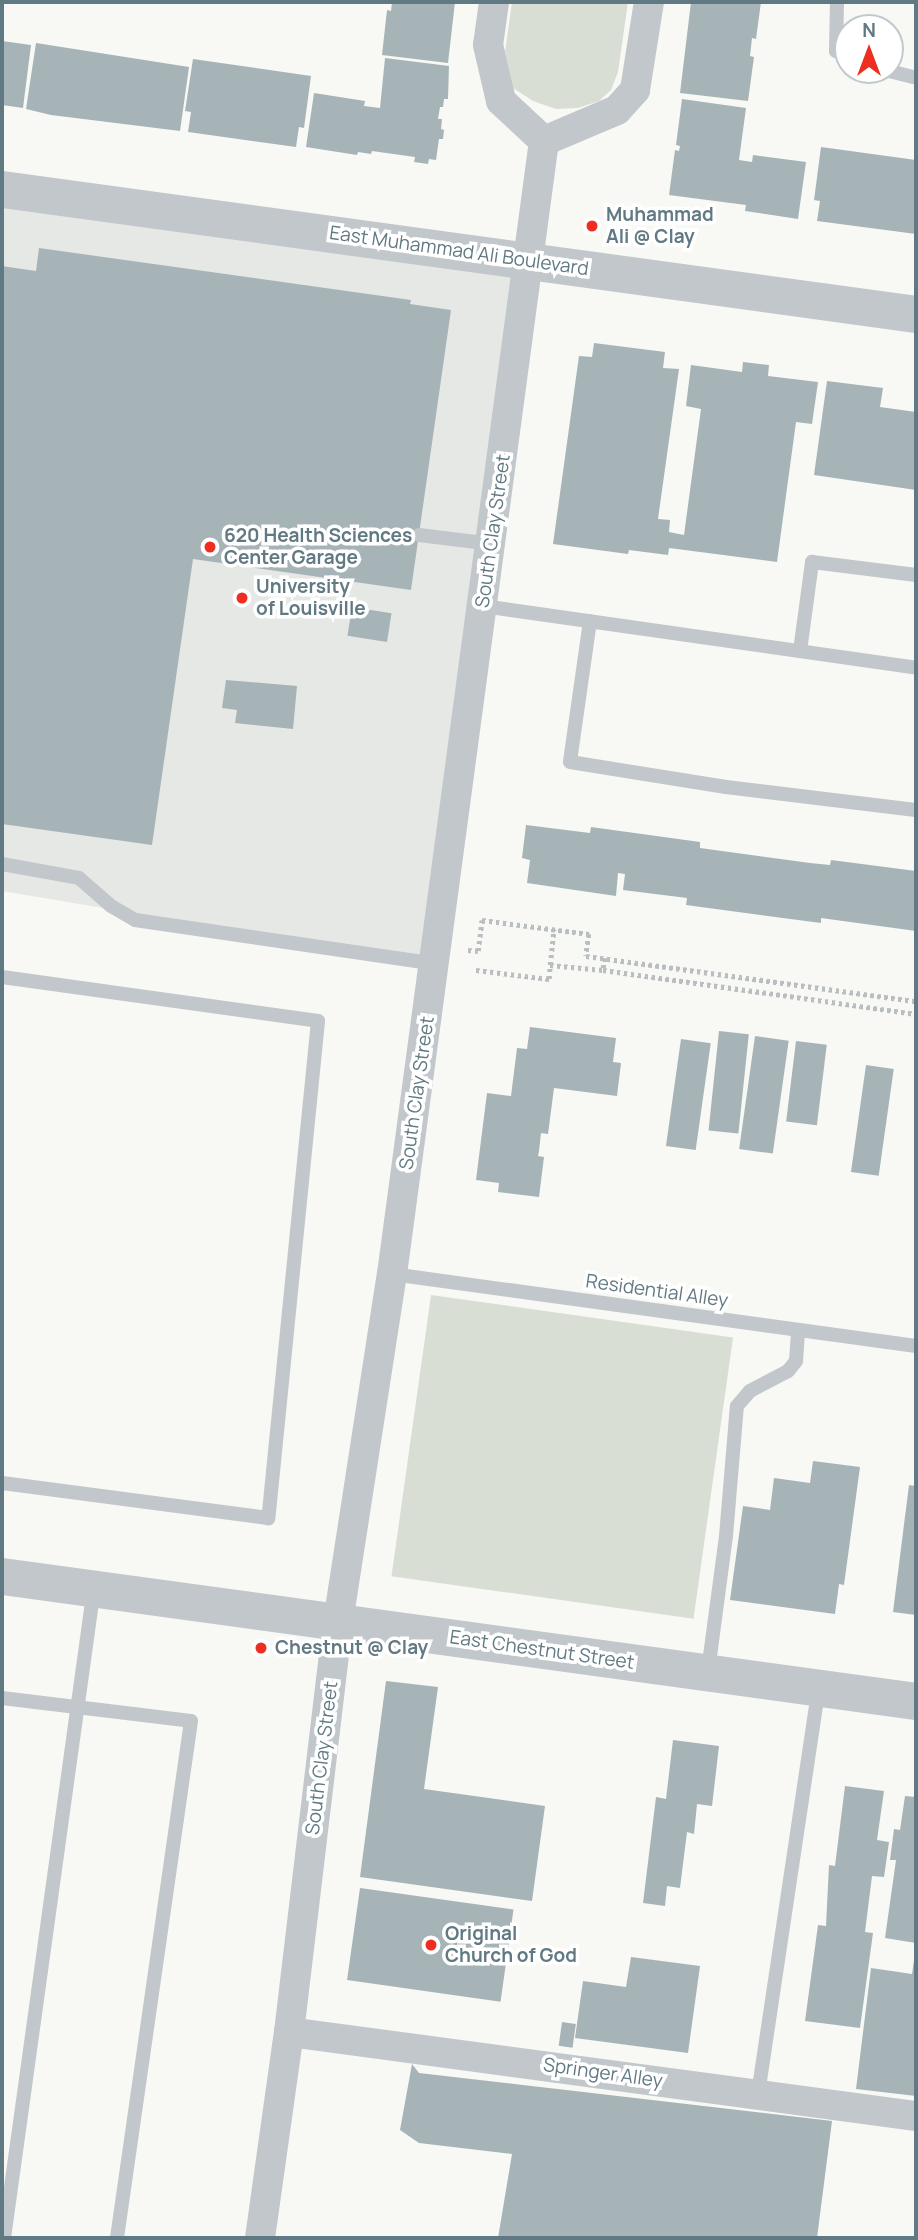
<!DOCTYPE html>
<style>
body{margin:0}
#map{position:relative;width:918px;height:2240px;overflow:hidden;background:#f8f8f5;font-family:Manrope,sans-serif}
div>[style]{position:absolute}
.built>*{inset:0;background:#e6e8e6}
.green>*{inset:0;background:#d9ded4;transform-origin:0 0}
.building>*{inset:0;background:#a7b4b7;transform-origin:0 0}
.path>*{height:4.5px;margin-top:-2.25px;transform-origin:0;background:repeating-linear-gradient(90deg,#b9bec0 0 3.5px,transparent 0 7px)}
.service>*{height:14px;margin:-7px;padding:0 7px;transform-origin:7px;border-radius:7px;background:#c1c7ca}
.minor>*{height:30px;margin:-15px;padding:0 15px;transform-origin:15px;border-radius:15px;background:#c1c7ca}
.tertiary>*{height:37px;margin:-18.5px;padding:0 18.5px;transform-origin:18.5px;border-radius:18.5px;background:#c1c7ca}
.dots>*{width:19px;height:19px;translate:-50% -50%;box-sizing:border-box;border:4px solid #fff;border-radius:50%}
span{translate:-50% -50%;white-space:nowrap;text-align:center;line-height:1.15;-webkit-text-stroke:7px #fff;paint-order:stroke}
.poi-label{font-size:19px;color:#617982;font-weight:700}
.left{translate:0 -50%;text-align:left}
.street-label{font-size:19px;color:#617982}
.frame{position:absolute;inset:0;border:4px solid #617982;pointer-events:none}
.north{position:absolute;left:834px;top:14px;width:70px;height:70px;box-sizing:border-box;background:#fff;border:2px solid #c0c9cd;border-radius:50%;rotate:0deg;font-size:19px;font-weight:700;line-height:28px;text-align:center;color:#617982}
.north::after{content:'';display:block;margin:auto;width:24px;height:32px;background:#ed2e20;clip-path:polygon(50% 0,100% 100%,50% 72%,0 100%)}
</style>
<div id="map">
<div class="built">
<div style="clip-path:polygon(2px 188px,528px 261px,435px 964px,2px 891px)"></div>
</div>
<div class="green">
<div style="clip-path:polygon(512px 2px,628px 2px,618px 72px,611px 90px,599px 101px,578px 108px,556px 109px,533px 101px,513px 88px,505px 52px)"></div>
<div style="left:431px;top:1295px;width:305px;height:284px;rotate:8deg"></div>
</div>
<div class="building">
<div style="clip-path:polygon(392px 2px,455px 2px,448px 63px,382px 55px,387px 10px,391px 11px)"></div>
<div style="clip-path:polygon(691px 2px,761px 2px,756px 39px,752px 38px,750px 56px,754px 57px,748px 101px,680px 93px)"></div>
<div style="clip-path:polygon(2px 41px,31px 45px,23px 108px,2px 105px)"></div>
<div style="clip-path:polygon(36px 43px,189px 67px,180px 131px,51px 115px,26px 109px)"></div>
<div style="clip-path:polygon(385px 58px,449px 66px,448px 99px,444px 99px,443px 107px,440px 107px,438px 119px,442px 119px,441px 129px,444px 130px,443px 139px,439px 139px,436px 160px,429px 159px,428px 164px,414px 162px,415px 157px,372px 151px,371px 154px,358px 152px,357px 155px,306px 147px,314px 93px,365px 101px,364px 106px,380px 108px)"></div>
<div style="clip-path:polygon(193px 59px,311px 76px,304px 128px,299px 127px,296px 147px,188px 132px,191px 112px,185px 111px)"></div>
<div style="clip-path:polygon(682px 99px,746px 108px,739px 160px,752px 162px,753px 155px,806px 162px,798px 219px,745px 211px,746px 205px,669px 195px,675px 150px,679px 151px,680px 146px,676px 145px)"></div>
<div style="clip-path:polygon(821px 147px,916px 160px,916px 234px,817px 221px,820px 201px,814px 200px)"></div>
<div style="clip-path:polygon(39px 248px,411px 300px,410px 304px,451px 310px,411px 590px,193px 559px,152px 845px,2px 824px,2px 266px,36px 271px)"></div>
<div style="clip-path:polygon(594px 343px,665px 352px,663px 368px,679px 369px,658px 519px,670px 520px,669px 532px,684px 535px,701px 409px,686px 406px,691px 365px,742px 372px,743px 362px,769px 365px,768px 376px,818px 382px,812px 424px,796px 422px,777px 562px,669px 548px,668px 555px,629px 550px,628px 554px,553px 544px,579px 356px,592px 357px)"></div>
<div style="clip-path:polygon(827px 381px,883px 388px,880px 407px,916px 412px,916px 490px,814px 475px)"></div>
<div style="left:352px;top:607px;width:40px;height:29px;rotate:9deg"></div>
<div style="clip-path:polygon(226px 680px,297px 686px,293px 729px,235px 723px,237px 710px,222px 708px)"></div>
<div style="clip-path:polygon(526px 825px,590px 833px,591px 827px,700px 842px,700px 848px,810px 863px,830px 865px,831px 860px,916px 871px,916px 931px,821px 918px,821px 923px,686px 905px,687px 898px,623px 890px,625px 874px,618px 873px,616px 896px,527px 883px,530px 860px,522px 858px)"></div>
<div style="clip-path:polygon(530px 1027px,616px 1038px,613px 1062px,621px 1063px,617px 1096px,554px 1088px,548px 1134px,541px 1133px,539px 1151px,538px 1156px,544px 1157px,539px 1197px,498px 1192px,499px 1183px,476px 1180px,487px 1093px,511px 1096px,517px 1048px,527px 1049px)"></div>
<div style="left:719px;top:1031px;width:30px;height:100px;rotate:6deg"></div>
<div style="left:755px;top:1036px;width:34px;height:114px;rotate:8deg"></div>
<div style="left:681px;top:1039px;width:30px;height:108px;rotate:8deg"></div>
<div style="left:796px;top:1041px;width:31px;height:81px;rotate:7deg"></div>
<div style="left:866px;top:1065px;width:28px;height:108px;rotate:8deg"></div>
<div style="clip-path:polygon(813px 1461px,860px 1467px,844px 1585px,839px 1584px,835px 1614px,730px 1600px,743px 1506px,770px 1510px,774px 1478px,810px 1483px)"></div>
<div style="clip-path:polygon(909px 1485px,916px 1486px,916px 1615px,893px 1612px)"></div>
<div style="clip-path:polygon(386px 1681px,438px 1687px,424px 1789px,545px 1806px,532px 1901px,360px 1877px)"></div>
<div style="clip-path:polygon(673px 1740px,719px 1746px,712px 1806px,697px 1804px,694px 1834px,687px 1832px,680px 1888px,667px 1886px,665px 1906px,643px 1903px,656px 1797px,666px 1799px)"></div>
<div style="clip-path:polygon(845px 1786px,884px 1791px,877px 1840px,889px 1842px,884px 1877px,872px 1876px,865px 1932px,873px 1933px,860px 2028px,805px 2021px,818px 1925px,826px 1926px,829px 1865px,835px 1866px)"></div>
<div style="clip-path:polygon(905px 1796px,916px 1797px,916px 1943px,885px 1938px,896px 1860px,890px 1860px,894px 1829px,900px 1830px)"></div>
<div style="left:360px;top:1888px;width:155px;height:93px;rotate:8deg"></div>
<div style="clip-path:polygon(631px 1957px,700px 1966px,688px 2053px,575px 2038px,583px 1981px,626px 1987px)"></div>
<div style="clip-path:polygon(914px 1960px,916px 1961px,916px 2096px,856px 2089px,871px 1968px,912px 1974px)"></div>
<div style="left:562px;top:2022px;width:14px;height:24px;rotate:8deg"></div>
<div style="clip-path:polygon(412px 2064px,419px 2073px,832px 2121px,817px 2238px,498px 2238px,512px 2154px,419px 2143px,400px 2130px)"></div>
</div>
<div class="path">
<div style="left:468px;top:950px;width:10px;rotate:6deg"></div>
<div style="left:478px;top:951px;width:31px;rotate:-83deg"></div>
<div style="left:482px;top:920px;width:108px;rotate:7.5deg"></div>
<div style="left:589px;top:934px;width:22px;rotate:98deg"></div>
<div style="left:586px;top:956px;width:333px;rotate:7.8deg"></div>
<div style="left:605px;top:958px;width:12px;rotate:99deg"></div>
<div style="left:603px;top:970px;width:316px;rotate:8deg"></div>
<div style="left:550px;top:965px;width:36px;rotate:-84deg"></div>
<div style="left:476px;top:970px;width:74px;rotate:7deg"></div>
<div style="left:549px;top:979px;width:14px;rotate:-86deg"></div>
<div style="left:550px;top:965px;width:53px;rotate:5.4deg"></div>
</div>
<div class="service">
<div style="left:837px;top:2px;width:49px;rotate:91.2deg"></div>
<div style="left:836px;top:51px;width:13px;rotate:27deg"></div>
<div style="left:885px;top:70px;width:32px;rotate:14deg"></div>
<div style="left:419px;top:535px;width:74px;rotate:7deg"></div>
<div style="left:483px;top:606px;width:437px;rotate:8.1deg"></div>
<div style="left:590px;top:621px;width:142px;rotate:98.1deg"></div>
<div style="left:570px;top:762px;width:158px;rotate:9.1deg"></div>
<div style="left:726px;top:787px;width:191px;rotate:6.9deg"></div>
<div style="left:800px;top:651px;width:90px;rotate:-82.3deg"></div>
<div style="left:812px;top:562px;width:105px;rotate:7.1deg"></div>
<div style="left:2px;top:864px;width:78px;rotate:10.3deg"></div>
<div style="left:79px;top:878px;width:43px;rotate:41.2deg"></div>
<div style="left:111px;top:906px;width:28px;rotate:30deg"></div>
<div style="left:135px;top:920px;width:303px;rotate:8.3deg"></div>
<div style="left:2px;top:977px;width:319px;rotate:7.9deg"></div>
<div style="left:318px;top:1021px;width:500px;rotate:95.7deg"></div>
<div style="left:268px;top:1518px;width:268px;rotate:-172.5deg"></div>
<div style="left:392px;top:1274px;width:529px;rotate:7.82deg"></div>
<div style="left:708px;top:1671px;width:136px;rotate:-82.4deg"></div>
<div style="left:726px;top:1536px;width:130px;rotate:-85.2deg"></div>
<div style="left:737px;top:1406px;width:20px;rotate:-49deg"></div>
<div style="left:750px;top:1391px;width:43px;rotate:-27.8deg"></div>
<div style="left:788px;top:1371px;width:13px;rotate:-51deg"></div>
<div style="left:796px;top:1361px;width:31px;rotate:-86deg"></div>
<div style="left:2px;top:1698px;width:190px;rotate:6.9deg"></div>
<div style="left:191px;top:1721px;width:522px;rotate:98.15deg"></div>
<div style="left:758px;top:2094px;width:412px;rotate:-81.5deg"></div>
<div style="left:4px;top:2238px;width:656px;rotate:-82.12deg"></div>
</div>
<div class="minor">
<div style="left:494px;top:2px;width:43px;rotate:97.9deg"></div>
<div style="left:488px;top:45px;width:57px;rotate:76.9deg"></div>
<div style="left:501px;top:101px;width:59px;rotate:42.9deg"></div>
<div style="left:544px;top:141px;width:79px;rotate:-23deg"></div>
<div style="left:617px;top:110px;width:27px;rotate:-48deg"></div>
<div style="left:635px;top:90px;width:89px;rotate:-81deg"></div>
<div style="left:289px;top:2032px;width:633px;rotate:7.63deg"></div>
<div style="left:260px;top:2238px;width:208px;rotate:-82deg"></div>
<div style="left:289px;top:2032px;width:413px;rotate:-83.2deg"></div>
<div style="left:338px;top:1622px;width:352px;rotate:-81.2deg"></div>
<div style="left:392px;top:1274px;width:1143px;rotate:-82.36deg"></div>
</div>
<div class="tertiary">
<div style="left:2px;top:189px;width:923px;rotate:7.79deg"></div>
<div style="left:2px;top:1576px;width:923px;rotate:7.79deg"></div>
</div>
<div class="dots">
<div style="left:592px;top:226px;background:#ed2e20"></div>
<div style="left:210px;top:547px;background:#ed2e20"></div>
<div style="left:242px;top:598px;background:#ed2e20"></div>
<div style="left:261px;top:1648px;background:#ed2e20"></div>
<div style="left:431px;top:1945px;background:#ed2e20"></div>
</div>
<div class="poi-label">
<span class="left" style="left:606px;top:226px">Muhammad<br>Ali @ Clay</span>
<span class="left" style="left:224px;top:547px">620 Health Sciences<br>Center Garage</span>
<span class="left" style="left:256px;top:598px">University<br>of Louisville</span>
<span class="left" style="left:275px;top:1648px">Chestnut @ Clay</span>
<span class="left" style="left:445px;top:1945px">Original<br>Church of God</span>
</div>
<div class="street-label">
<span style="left:459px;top:251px;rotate:8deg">East Muhammad Ali Boulevard</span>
<span style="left:493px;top:531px;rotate:-82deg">South Clay Street</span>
<span style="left:417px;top:1093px;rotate:-82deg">South Clay Street</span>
<span style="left:657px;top:1291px;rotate:8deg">Residential Alley</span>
<span style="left:542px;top:1650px;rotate:8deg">East Chestnut Street</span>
<span style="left:322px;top:1758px;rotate:-83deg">South Clay Street</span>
<span style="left:603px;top:2073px;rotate:8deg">Springer Alley</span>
</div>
<div class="frame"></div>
<div class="north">N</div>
</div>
